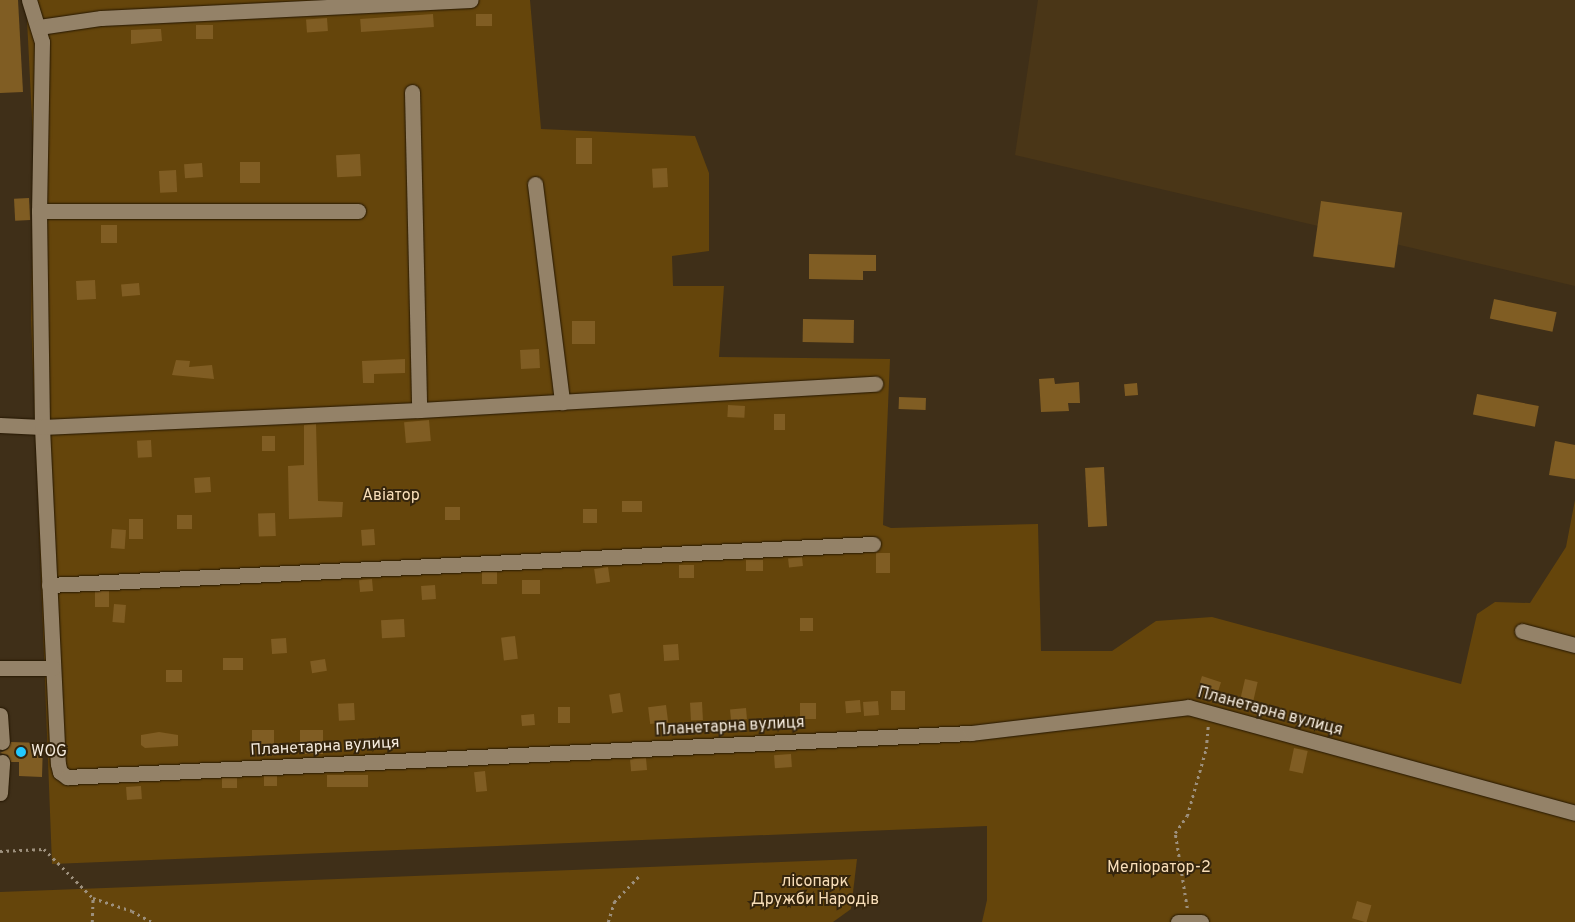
<!DOCTYPE html>
<meta charset="utf-8">
<style>
body{margin:0}
#map{position:relative;width:1575px;height:922px;overflow:hidden;background:#3f2f18;font-family:Overpass,sans-serif}
div>[style]{position:absolute}
.built>*{inset:0;background:#4a3617}
.green>*{inset:0;background:#65450b}
.building>*{inset:0;background:#805d23;transform-origin:0 0}
.path>*{height:2.5px;margin-top:-1.25px;transform-origin:0;background:repeating-linear-gradient(90deg,#9d907d 0 2.5px,transparent 0 6.5px)}
.roads{filter:drop-shadow(0 0 1px #251701) drop-shadow(0 0 1px #251701)}
.minor>*{height:15px;margin:-7.5px;padding:0 7.5px;transform-origin:7.5px;border-radius:7.5px;background:#948268}
.dots>*{width:14px;height:14px;translate:-50% -50%;box-sizing:border-box;border:2px solid #35250d;border-radius:50%}
span{translate:-50% -50%;white-space:nowrap;text-align:center;line-height:1.15;-webkit-text-stroke:4px #35250d;paint-order:stroke}
.park-label{font-size:16px;color:#f8deb9}
.street-label{font-size:16px;color:#f4eadc}
.poi-label{font-size:16px;color:#f4eadc}
.left{translate:0 -50%;text-align:left}
</style>
<div id="map">
<div class="built">
<div style="clip-path:polygon(1038px 0,1575px 0,1575px 286px,1015px 155px)"></div>
</div>
<div class="green">
<div style="clip-path:polygon(26px 0,530px 0,541px 129px,695px 136px,709px 173px,709px 251px,672px 256px,673px 286px,724px 286px,719px 357px,890px 359px,883px 525px,891px 528px,1038px 524px,1041px 651px,1112px 651px,1156px 621px,1212px 617px,1461px 684px,1477px 614px,1495px 602px,1530px 603px,1566px 547px,1575px 500px,1575px 922px,982px 922px,987px 900px,987px 826px,52px 864px,31px 320px,34px 158px)"></div>
<div style="clip-path:polygon(857px 859px,851px 909px,833px 922px,0 922px,0 892px)"></div>
</div>
<div class="building">
<div style="clip-path:polygon(0 0,18px 0,23px 92px,0 93px)"></div>
<div style="left:433px;top:14px;width:13px;height:73px;rotate:86deg"></div>
<div style="left:476px;top:14px;width:16px;height:12px"></div>
<div style="left:327px;top:18px;width:13px;height:21px;rotate:86deg"></div>
<div style="left:213px;top:25px;width:14px;height:17px;rotate:90deg"></div>
<div style="clip-path:polygon(153px 29px,161px 29px,162px 41px,131px 44px,131px 30px)"></div>
<div style="left:576px;top:138px;width:16px;height:26px"></div>
<div style="left:360px;top:154px;width:22px;height:24px;rotate:87deg"></div>
<div style="left:240px;top:162px;width:20px;height:21px"></div>
<div style="left:202px;top:163px;width:14px;height:18px;rotate:86deg"></div>
<div style="left:667px;top:168px;width:19px;height:15px;rotate:87deg"></div>
<div style="left:176px;top:170px;width:22px;height:17px;rotate:87deg"></div>
<div style="left:29px;top:198px;width:22px;height:15px;rotate:87deg"></div>
<div style="left:1321px;top:201px;width:82px;height:56px;rotate:8deg"></div>
<div style="left:101px;top:225px;width:16px;height:18px"></div>
<div style="clip-path:polygon(809px 254px,876px 255px,876px 271px,863px 271px,863px 280px,809px 279px)"></div>
<div style="left:95px;top:280px;width:19px;height:19px;rotate:87deg"></div>
<div style="left:139px;top:283px;width:12px;height:18px;rotate:85deg"></div>
<div style="left:1494px;top:299px;width:64px;height:20px;rotate:12deg"></div>
<div style="left:803px;top:319px;width:51px;height:23px;rotate:1deg"></div>
<div style="left:572px;top:321px;width:23px;height:23px"></div>
<div style="left:539px;top:349px;width:19px;height:19px;rotate:87deg"></div>
<div style="clip-path:polygon(405px 359px,405px 373px,374px 374px,374px 383px,363px 383px,362px 361px)"></div>
<div style="clip-path:polygon(176px 360px,190px 361px,189px 367px,212px 365px,214px 379px,172px 375px)"></div>
<div style="clip-path:polygon(1054px 378px,1055px 384px,1079px 382px,1080px 403px,1068px 403px,1069px 411px,1041px 412px,1039px 379px)"></div>
<div style="left:1137px;top:383px;width:12px;height:13px;rotate:85deg"></div>
<div style="left:1477px;top:394px;width:63px;height:21px;rotate:11deg"></div>
<div style="left:899px;top:397px;width:27px;height:12px;rotate:2deg"></div>
<div style="left:728px;top:405px;width:17px;height:12px;rotate:3deg"></div>
<div style="left:774px;top:414px;width:11px;height:16px"></div>
<div style="left:429px;top:420px;width:21px;height:25px;rotate:85deg"></div>
<div style="clip-path:polygon(316px 424px,318px 501px,343px 502px,342px 517px,289px 519px,288px 466px,304px 465px,304px 425px)"></div>
<div style="left:262px;top:436px;width:13px;height:15px"></div>
<div style="left:151px;top:440px;width:17px;height:14px;rotate:87deg"></div>
<div style="clip-path:polygon(1555px 441px,1575px 445px,1575px 479px,1549px 475px)"></div>
<div style="left:1104px;top:467px;width:59px;height:19px;rotate:87deg"></div>
<div style="left:210px;top:477px;width:15px;height:16px;rotate:86deg"></div>
<div style="left:622px;top:501px;width:20px;height:11px"></div>
<div style="left:445px;top:507px;width:15px;height:13px"></div>
<div style="left:583px;top:509px;width:14px;height:14px"></div>
<div style="left:275px;top:513px;width:23px;height:17px;rotate:88deg"></div>
<div style="left:192px;top:515px;width:14px;height:15px;rotate:90deg"></div>
<div style="left:129px;top:519px;width:14px;height:20px"></div>
<div style="left:112px;top:529px;width:14px;height:19px;rotate:4deg"></div>
<div style="left:374px;top:529px;width:16px;height:13px;rotate:86deg"></div>
<div style="left:876px;top:553px;width:14px;height:20px"></div>
<div style="left:802px;top:557px;width:9px;height:14px;rotate:84deg"></div>
<div style="left:746px;top:560px;width:17px;height:11px"></div>
<div style="left:694px;top:565px;width:13px;height:15px;rotate:90deg"></div>
<div style="left:608px;top:567px;width:15px;height:14px;rotate:82deg"></div>
<div style="left:497px;top:572px;width:12px;height:15px;rotate:90deg"></div>
<div style="left:372px;top:579px;width:12px;height:13px;rotate:85deg"></div>
<div style="left:522px;top:580px;width:18px;height:14px"></div>
<div style="left:435px;top:585px;width:14px;height:14px;rotate:86deg"></div>
<div style="left:109px;top:591px;width:16px;height:14px;rotate:90deg"></div>
<div style="left:114px;top:604px;width:12px;height:18px;rotate:5deg"></div>
<div style="left:800px;top:618px;width:13px;height:13px"></div>
<div style="left:404px;top:619px;width:18px;height:23px;rotate:87deg"></div>
<div style="left:515px;top:636px;width:23px;height:14px;rotate:83deg"></div>
<div style="left:286px;top:638px;width:15px;height:15px;rotate:86deg"></div>
<div style="left:678px;top:644px;width:16px;height:15px;rotate:86deg"></div>
<div style="left:223px;top:658px;width:20px;height:12px"></div>
<div style="left:325px;top:659px;width:12px;height:15px;rotate:81deg"></div>
<div style="left:166px;top:670px;width:16px;height:12px"></div>
<div style="left:1202px;top:676px;width:20px;height:13px;rotate:18deg"></div>
<div style="left:1245px;top:679px;width:13px;height:19px;rotate:13deg"></div>
<div style="left:891px;top:691px;width:14px;height:19px"></div>
<div style="left:620px;top:693px;width:19px;height:11px;rotate:81deg"></div>
<div style="left:860px;top:700px;width:12px;height:15px;rotate:85deg"></div>
<div style="left:878px;top:701px;width:14px;height:15px;rotate:86deg"></div>
<div style="left:702px;top:702px;width:18px;height:12px;rotate:87deg"></div>
<div style="left:354px;top:703px;width:17px;height:16px;rotate:87deg"></div>
<div style="left:816px;top:703px;width:16px;height:16px;rotate:90deg"></div>
<div style="left:666px;top:705px;width:17px;height:18px;rotate:83deg"></div>
<div style="left:570px;top:707px;width:16px;height:12px;rotate:90deg"></div>
<div style="left:746px;top:708px;width:11px;height:16px;rotate:85deg"></div>
<div style="left:534px;top:714px;width:11px;height:13px;rotate:85deg"></div>
<div style="left:252px;top:730px;width:22px;height:14px"></div>
<div style="left:323px;top:730px;width:24px;height:23px;rotate:90deg"></div>
<div style="clip-path:polygon(159px 732px,178px 735px,178px 746px,145px 748px,141px 745px,141px 735px)"></div>
<div style="clip-path:polygon(11px 742px,43px 743px,42px 777px,19px 776px,19px 762px,11px 762px,8px 755px,0 753px,8px 749px)"></div>
<div style="left:1294px;top:748px;width:14px;height:23px;rotate:12deg"></div>
<div style="left:791px;top:754px;width:13px;height:17px;rotate:86deg"></div>
<div style="left:646px;top:758px;width:12px;height:16px;rotate:85deg"></div>
<div style="left:485px;top:771px;width:20px;height:11px;rotate:84deg"></div>
<div style="left:368px;top:775px;width:12px;height:41px;rotate:90deg"></div>
<div style="left:277px;top:776px;width:10px;height:13px;rotate:90deg"></div>
<div style="left:237px;top:778px;width:10px;height:15px;rotate:90deg"></div>
<div style="left:141px;top:786px;width:13px;height:15px;rotate:86deg"></div>
<div style="left:1357px;top:901px;width:15px;height:18px;rotate:16deg"></div>
</div>
<div class="path">
<div style="left:0;top:851px;width:44px;rotate:-2.6deg"></div>
<div style="left:44px;top:849px;width:69px;rotate:45deg"></div>
<div style="left:93px;top:898px;width:41px;rotate:18.4deg"></div>
<div style="left:132px;top:911px;width:23px;rotate:29deg"></div>
<div style="left:1187px;top:908px;width:76px;rotate:-99.1deg"></div>
<div style="left:1175px;top:833px;width:21px;rotate:-55deg"></div>
<div style="left:1187px;top:816px;width:70px;rotate:-74.2deg"></div>
<div style="left:1206px;top:749px;width:23px;rotate:-85deg"></div>
<div style="left:92px;top:922px;width:23px;rotate:-88deg"></div>
<div style="left:608px;top:922px;width:21px;rotate:-73deg"></div>
<div style="left:614px;top:902px;width:37px;rotate:-46deg"></div>
</div>
<div class="roads">
<div class="minor">
<div style="left:29px;top:0;width:44px;rotate:72.8deg"></div>
<div style="left:42px;top:42px;width:169px;rotate:91deg"></div>
<div style="left:39px;top:211px;width:216px;rotate:89.2deg"></div>
<div style="left:42px;top:427px;width:337px;rotate:87.3deg"></div>
<div style="left:58px;top:764px;width:8px;rotate:76deg"></div>
<div style="left:60px;top:772px;width:9px;rotate:36deg"></div>
<div style="left:67px;top:777px;width:905px;rotate:-2.79deg"></div>
<div style="left:971px;top:733px;width:219px;rotate:-6.8deg"></div>
<div style="left:1188px;top:707px;width:401px;rotate:15.3deg"></div>
<div style="left:39px;top:27px;width:63px;rotate:-8.3deg"></div>
<div style="left:101px;top:18px;width:370px;rotate:-2.8deg"></div>
<div style="left:412px;top:92px;width:318px;rotate:88.7deg"></div>
<div style="left:535px;top:184px;width:220px;rotate:82.9deg"></div>
<div style="left:39px;top:211px;width:319px"></div>
<div style="left:0;top:425px;width:42px;rotate:2.7deg"></div>
<div style="left:42px;top:427px;width:377px;rotate:-2.6deg"></div>
<div style="left:419px;top:410px;width:457px;rotate:-3.3deg"></div>
<div style="left:49px;top:585px;width:825px;rotate:-2.85deg"></div>
<div style="left:1522px;top:631px;width:55px;rotate:14.8deg"></div>
<div style="left:0;top:668px;width:53px"></div>
<div style="left:0;top:715px;width:27px;rotate:86deg"></div>
<div style="left:0;top:793px;width:31px;rotate:-86deg"></div>
<div style="left:1178px;top:922px;width:23px"></div>
</div>
</div>
<div class="dots">
<div style="left:21px;top:752px;background:#23c9fe"></div>
</div>
<div class="park-label">
<span style="left:391px;top:496px">Авіатор</span>
<span style="left:1159px;top:868px">Меліоратор-2</span>
<span style="left:815px;top:891px">лісопарк<br>Дружби Народів</span>
</div>
<div class="street-label">
<span style="left:1270px;top:712px;rotate:15deg">Планетарна вулиця</span>
<span style="left:730px;top:727px;rotate:-3deg">Планетарна вулиця</span>
<span style="left:325px;top:747px;rotate:-3deg">Планетарна вулиця</span>
</div>
<div class="poi-label">
<span class="left" style="left:31px;top:752px">WOG</span>
</div>
</div>
